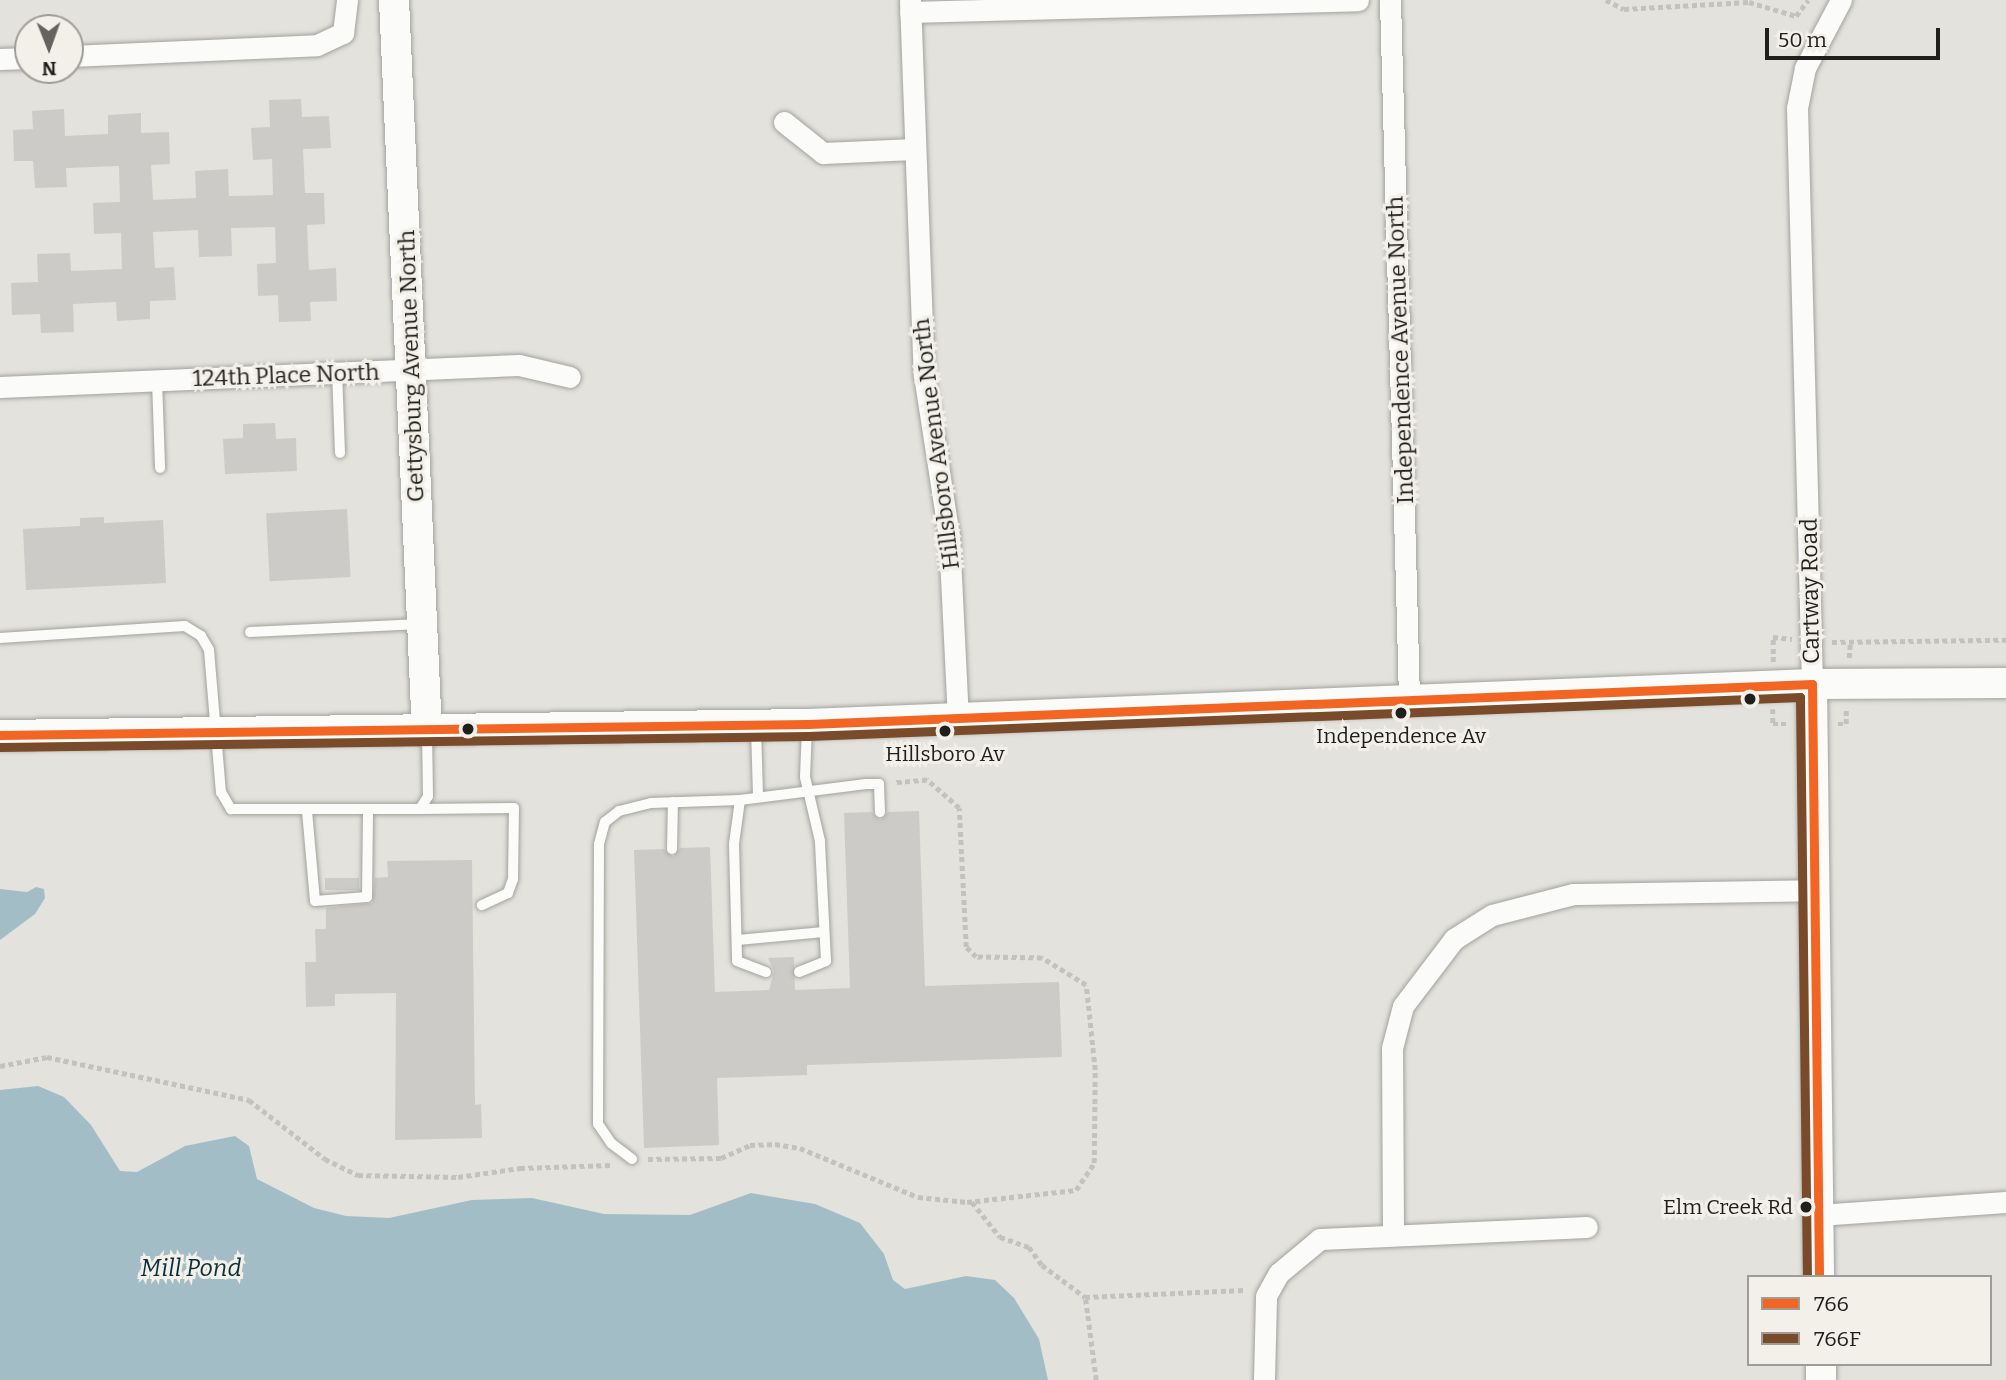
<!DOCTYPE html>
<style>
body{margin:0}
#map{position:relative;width:2006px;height:1380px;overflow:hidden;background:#e3e2dd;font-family:Bitter,serif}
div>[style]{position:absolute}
.water>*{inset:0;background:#a3bdc7}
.building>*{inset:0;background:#cdcbc8;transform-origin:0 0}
.path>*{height:4.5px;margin-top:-2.25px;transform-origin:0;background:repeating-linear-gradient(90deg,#c2c2c0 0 5px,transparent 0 8.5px)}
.roads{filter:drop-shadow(0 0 2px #a3a29e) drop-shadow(0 0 2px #a3a29e)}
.lane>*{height:10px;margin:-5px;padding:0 5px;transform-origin:5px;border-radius:5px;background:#fbfbfa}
.street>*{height:21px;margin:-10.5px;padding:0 10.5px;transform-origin:10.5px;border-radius:10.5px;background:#fbfbfa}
.secondary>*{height:30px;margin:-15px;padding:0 15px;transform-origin:15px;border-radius:15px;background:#fbfbfa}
.bus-1>*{height:9px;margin:-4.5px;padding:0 4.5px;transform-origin:4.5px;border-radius:4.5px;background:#f26522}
.bus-2>*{height:9px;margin:-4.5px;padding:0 4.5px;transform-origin:4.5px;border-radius:4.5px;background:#7a4b2a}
.dots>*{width:19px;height:19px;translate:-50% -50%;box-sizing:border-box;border:4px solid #f2f0e8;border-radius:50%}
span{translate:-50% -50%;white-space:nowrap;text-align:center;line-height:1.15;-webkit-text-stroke:6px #f2f0e8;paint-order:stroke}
.bus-label{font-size:21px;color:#201f1c}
.right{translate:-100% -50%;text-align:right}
.street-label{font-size:23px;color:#201f1c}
.water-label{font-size:24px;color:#0c2f3c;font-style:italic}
.legend{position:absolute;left:1747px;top:1275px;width:245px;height:91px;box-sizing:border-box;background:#f2f0e8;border:2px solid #9e9c96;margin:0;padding:9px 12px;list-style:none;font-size:21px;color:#201f1c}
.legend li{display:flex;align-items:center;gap:14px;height:35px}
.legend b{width:35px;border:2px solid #9e9c96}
.north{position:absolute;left:14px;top:14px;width:70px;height:70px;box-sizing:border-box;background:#f2f0e8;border:2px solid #9e9c96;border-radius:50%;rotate:179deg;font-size:19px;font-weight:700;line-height:28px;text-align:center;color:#201f1c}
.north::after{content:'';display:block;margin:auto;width:24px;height:32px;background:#646360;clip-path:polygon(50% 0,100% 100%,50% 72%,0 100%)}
.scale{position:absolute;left:1765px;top:28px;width:175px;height:32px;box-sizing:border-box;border:4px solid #201f1c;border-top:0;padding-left:9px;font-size:21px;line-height:24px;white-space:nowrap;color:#201f1c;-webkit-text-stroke:5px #f2f0e8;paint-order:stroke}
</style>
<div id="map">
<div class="water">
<div style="clip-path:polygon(36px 887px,44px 889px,45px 898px,35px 914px,0 940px,0 889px,27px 892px)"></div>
<div style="clip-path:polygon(38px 1086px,64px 1097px,91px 1125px,120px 1171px,137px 1172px,185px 1146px,235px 1136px,249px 1146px,257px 1179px,314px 1208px,346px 1216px,389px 1218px,472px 1200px,532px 1198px,604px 1214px,690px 1215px,751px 1193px,815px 1204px,860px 1223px,884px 1254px,893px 1280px,905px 1289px,966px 1276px,995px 1280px,1014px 1298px,1039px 1339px,1048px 1380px,0 1380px,0 1090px)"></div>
</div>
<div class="building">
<div style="clip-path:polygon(301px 99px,302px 117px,329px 116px,331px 148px,303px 149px,305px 193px,324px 193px,325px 224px,307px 225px,309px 270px,336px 268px,337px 301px,310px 302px,311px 321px,279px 322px,278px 295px,258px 296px,257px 264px,276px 263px,275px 227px,231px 228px,232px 256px,199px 257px,198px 230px,153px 232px,155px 268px,174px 267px,176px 300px,150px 301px,150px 319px,117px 321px,116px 302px,73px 304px,74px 332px,41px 333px,40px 314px,12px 315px,11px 283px,38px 282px,37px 254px,70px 253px,71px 271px,122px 269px,121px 233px,94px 234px,93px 203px,120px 202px,119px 166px,66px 168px,67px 187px,35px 188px,33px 161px,14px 161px,13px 130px,33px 129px,32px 111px,64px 109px,65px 136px,108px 134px,108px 115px,141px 113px,141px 133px,169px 132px,170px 164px,151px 165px,153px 200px,196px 198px,195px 171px,228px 169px,229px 196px,273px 195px,272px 159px,253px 160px,251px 128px,270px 127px,269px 100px)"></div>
<div style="clip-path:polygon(275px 423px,276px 439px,296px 438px,297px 471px,225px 474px,223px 439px,243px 438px,243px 424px)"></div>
<div style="left:347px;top:509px;width:68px;height:81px;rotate:87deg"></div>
<div style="clip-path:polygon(104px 517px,104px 523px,163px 520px,166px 583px,26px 590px,23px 529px,80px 526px,80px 518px)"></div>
<div style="clip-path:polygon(919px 811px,925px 986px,1059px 982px,1062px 1057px,807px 1065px,807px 1075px,717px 1078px,719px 1145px,644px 1148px,634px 850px,664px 849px,673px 857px,680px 848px,710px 847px,715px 992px,769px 990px,774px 971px,768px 958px,794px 957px,795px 990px,850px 988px,844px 813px,872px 812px,880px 820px,888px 812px)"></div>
<div style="clip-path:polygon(472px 860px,475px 1105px,481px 1104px,482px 1138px,395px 1140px,396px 993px,335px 994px,335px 1006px,306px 1007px,305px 962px,316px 962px,315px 929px,326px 929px,326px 908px,372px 903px,375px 878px,388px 877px,387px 861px)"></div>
<div style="left:359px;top:878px;width:12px;height:34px;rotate:90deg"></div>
</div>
<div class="path">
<div style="left:1606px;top:0;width:20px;rotate:27deg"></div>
<div style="left:1624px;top:9px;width:125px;rotate:-3.2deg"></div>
<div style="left:1749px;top:2px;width:49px;rotate:16.6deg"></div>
<div style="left:1796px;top:16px;width:20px;rotate:-53deg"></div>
<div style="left:1832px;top:642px;width:174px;rotate:-0.7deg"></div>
<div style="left:1849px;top:658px;width:16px;rotate:-86deg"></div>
<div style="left:1773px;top:662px;width:25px;rotate:-90deg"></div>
<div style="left:1773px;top:637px;width:19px;rotate:6deg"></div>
<div style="left:1773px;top:709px;width:15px;rotate:90deg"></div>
<div style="left:1773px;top:724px;width:14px"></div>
<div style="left:1838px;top:724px;width:8px"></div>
<div style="left:1846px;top:724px;width:15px;rotate:-90deg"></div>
<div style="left:0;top:1066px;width:48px;rotate:-10.8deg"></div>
<div style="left:47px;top:1057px;width:207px;rotate:12deg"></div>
<div style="left:249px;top:1100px;width:96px;rotate:37.8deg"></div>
<div style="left:325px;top:1159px;width:37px;rotate:26deg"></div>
<div style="left:358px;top:1175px;width:100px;rotate:1.1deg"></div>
<div style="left:458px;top:1177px;width:63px;rotate:-8.3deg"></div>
<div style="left:520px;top:1168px;width:92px;rotate:-1.9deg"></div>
<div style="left:648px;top:1159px;width:73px;rotate:-0.8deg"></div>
<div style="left:721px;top:1158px;width:32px;rotate:-24deg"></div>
<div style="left:750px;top:1145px;width:25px;rotate:-2deg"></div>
<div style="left:775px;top:1144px;width:25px;rotate:9deg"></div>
<div style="left:800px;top:1148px;width:128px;rotate:22.6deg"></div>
<div style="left:918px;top:1197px;width:49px;rotate:5.8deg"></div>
<div style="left:967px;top:1202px;width:110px;rotate:-6.3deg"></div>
<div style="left:1076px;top:1190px;width:32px;rotate:-56deg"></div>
<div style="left:1094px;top:1163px;width:93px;rotate:-89.4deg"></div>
<div style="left:1095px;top:1070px;width:85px;rotate:-96deg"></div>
<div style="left:1086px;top:985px;width:52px;rotate:-148.5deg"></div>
<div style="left:1042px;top:958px;width:66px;rotate:-179.1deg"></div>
<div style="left:976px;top:957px;width:14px;rotate:-135deg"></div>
<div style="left:966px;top:947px;width:139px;rotate:-92.9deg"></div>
<div style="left:959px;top:808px;width:43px;rotate:-138.8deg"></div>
<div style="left:927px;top:780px;width:33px;rotate:175deg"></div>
<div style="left:972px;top:1202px;width:45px;rotate:51.3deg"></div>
<div style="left:1000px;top:1237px;width:31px;rotate:19deg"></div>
<div style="left:1029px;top:1247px;width:22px;rotate:54deg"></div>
<div style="left:1042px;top:1265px;width:54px;rotate:36.7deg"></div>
<div style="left:1096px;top:1380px;width:84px;rotate:-97.5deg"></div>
<div style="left:1085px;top:1297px;width:160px;rotate:-2.5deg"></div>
</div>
<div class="roads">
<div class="lane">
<div style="left:337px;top:371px;width:82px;rotate:87.9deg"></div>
<div style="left:157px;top:380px;width:88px;rotate:88deg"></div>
<div style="left:250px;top:632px;width:171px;rotate:-2.7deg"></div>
<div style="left:0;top:638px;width:185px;rotate:-3.7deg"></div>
<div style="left:185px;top:626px;width:19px;rotate:32deg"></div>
<div style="left:201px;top:636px;width:16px;rotate:60deg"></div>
<div style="left:209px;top:650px;width:143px;rotate:85.2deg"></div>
<div style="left:221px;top:792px;width:20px;rotate:60deg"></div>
<div style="left:231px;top:809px;width:189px"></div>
<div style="left:420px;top:809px;width:15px;rotate:-58deg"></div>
<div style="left:428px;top:796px;width:61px;rotate:-90.9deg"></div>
<div style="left:756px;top:728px;width:68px;rotate:88.3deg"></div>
<div style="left:740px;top:800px;width:44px;rotate:97.8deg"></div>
<div style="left:734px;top:844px;width:117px;rotate:88.5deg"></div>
<div style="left:737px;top:961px;width:31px;rotate:21deg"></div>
<div style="left:420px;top:809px;width:94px;rotate:-0.6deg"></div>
<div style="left:514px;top:808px;width:71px;rotate:90.8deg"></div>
<div style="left:513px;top:879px;width:15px;rotate:110deg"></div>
<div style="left:508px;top:893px;width:29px;rotate:155deg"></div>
<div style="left:307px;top:811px;width:90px;rotate:84.9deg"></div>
<div style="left:315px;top:901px;width:52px;rotate:-4.4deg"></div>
<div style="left:367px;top:897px;width:87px;rotate:-89.3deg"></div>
<div style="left:672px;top:849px;width:47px;rotate:-88.8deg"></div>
<div style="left:738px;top:940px;width:86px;rotate:-5.3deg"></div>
<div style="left:799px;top:972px;width:29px;rotate:-22deg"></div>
<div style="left:826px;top:961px;width:120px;rotate:-92.9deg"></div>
<div style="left:820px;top:841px;width:66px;rotate:-103.2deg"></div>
<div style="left:805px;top:777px;width:50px;rotate:-87.7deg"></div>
<div style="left:632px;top:1159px;width:26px;rotate:-143deg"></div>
<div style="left:611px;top:1143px;width:23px;rotate:-124deg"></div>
<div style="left:598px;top:1124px;width:280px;rotate:-89.8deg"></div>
<div style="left:599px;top:844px;width:23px;rotate:-75deg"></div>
<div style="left:605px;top:822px;width:18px;rotate:-38deg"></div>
<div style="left:619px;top:811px;width:33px;rotate:-14deg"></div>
<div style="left:651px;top:803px;width:89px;rotate:-1.9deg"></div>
<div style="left:740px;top:800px;width:127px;rotate:-7.2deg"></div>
<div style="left:866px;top:784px;width:13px"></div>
<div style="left:879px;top:784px;width:28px;rotate:88deg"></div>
</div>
<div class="street">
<div style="left:910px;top:0;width:375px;rotate:87.9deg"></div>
<div style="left:924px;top:375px;width:163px;rotate:81.2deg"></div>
<div style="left:949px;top:536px;width:183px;rotate:87.2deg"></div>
<div style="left:1390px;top:0;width:699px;rotate:88.44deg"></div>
<div style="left:910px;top:12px;width:448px;rotate:-1.5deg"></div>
<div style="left:70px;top:56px;width:247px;rotate:-2.5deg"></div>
<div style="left:317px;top:45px;width:29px;rotate:-25deg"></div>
<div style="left:343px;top:33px;width:33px;rotate:-83deg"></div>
<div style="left:0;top:59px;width:28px;rotate:-2deg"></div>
<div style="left:784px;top:122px;width:50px;rotate:38.5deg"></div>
<div style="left:823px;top:153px;width:91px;rotate:-2.5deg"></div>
<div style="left:0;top:387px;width:519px;rotate:-2.43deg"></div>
<div style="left:519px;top:365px;width:52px;rotate:13.2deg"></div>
<div style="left:1812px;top:684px;width:576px;rotate:-91.49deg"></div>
<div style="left:1797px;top:108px;width:41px;rotate:-78.7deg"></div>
<div style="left:1805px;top:68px;width:77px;rotate:-62.1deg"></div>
<div style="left:1818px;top:1215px;width:188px;rotate:-4deg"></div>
<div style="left:1393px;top:1232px;width:184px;rotate:-90.3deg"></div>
<div style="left:1392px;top:1048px;width:43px;rotate:-75.3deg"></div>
<div style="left:1403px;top:1006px;width:84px;rotate:-52.7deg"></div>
<div style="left:1454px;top:939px;width:45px;rotate:-32.3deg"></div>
<div style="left:1492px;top:915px;width:84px;rotate:-14.5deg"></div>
<div style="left:1573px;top:894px;width:243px;rotate:-0.9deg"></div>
<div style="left:1264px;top:1380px;width:84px;rotate:-88.6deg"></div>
<div style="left:1266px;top:1296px;width:26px;rotate:-61deg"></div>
<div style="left:1279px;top:1273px;width:53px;rotate:-39.7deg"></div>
<div style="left:1320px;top:1239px;width:267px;rotate:-2.6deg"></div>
</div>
<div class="secondary">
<div style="left:394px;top:0;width:733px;rotate:87.42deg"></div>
<div style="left:1812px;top:684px;width:593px;rotate:89.32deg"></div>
<div style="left:0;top:735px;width:808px;rotate:-0.78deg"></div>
<div style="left:808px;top:724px;width:1005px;rotate:-2.28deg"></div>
<div style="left:1812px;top:684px;width:194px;rotate:-0.3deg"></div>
<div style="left:1821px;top:1364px;width:16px;rotate:90deg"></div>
</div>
</div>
<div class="bus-1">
<div style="left:0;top:735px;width:808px;rotate:-0.78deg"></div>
<div style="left:808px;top:724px;width:1005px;rotate:-2.28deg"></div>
<div style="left:1812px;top:684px;width:593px;rotate:89.32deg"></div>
</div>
<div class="bus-2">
<div style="left:0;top:747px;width:808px;rotate:-0.78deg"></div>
<div style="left:808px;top:736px;width:993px;rotate:-2.25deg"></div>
<div style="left:1800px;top:697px;width:580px;rotate:89.31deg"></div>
</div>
<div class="dots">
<div style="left:1750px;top:699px;background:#201f1c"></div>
<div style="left:1401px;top:713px;background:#201f1c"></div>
<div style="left:468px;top:729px;background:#201f1c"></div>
<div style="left:945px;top:731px;background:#201f1c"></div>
<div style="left:1806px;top:1207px;background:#201f1c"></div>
</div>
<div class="bus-label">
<span style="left:1401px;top:736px">Independence Av</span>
<span style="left:945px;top:754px">Hillsboro Av</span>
<span class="right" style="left:1793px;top:1207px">Elm Creek Rd</span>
</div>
<div class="street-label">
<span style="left:1400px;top:350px;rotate:-92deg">Independence Avenue North</span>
<span style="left:411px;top:366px;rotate:-92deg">Gettysburg Avenue North</span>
<span style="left:286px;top:375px;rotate:-2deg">124th Place North</span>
<span style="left:936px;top:444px;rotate:-97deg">Hillsboro Avenue North</span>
<span style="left:1810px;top:591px;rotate:-91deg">Cartway Road</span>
</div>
<div class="water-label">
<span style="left:191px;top:1269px">Mill Pond</span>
</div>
<ul class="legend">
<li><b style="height:9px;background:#f26522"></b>766</li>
<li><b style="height:9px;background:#7a4b2a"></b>766F</li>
</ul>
<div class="north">N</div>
<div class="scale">50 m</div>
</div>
